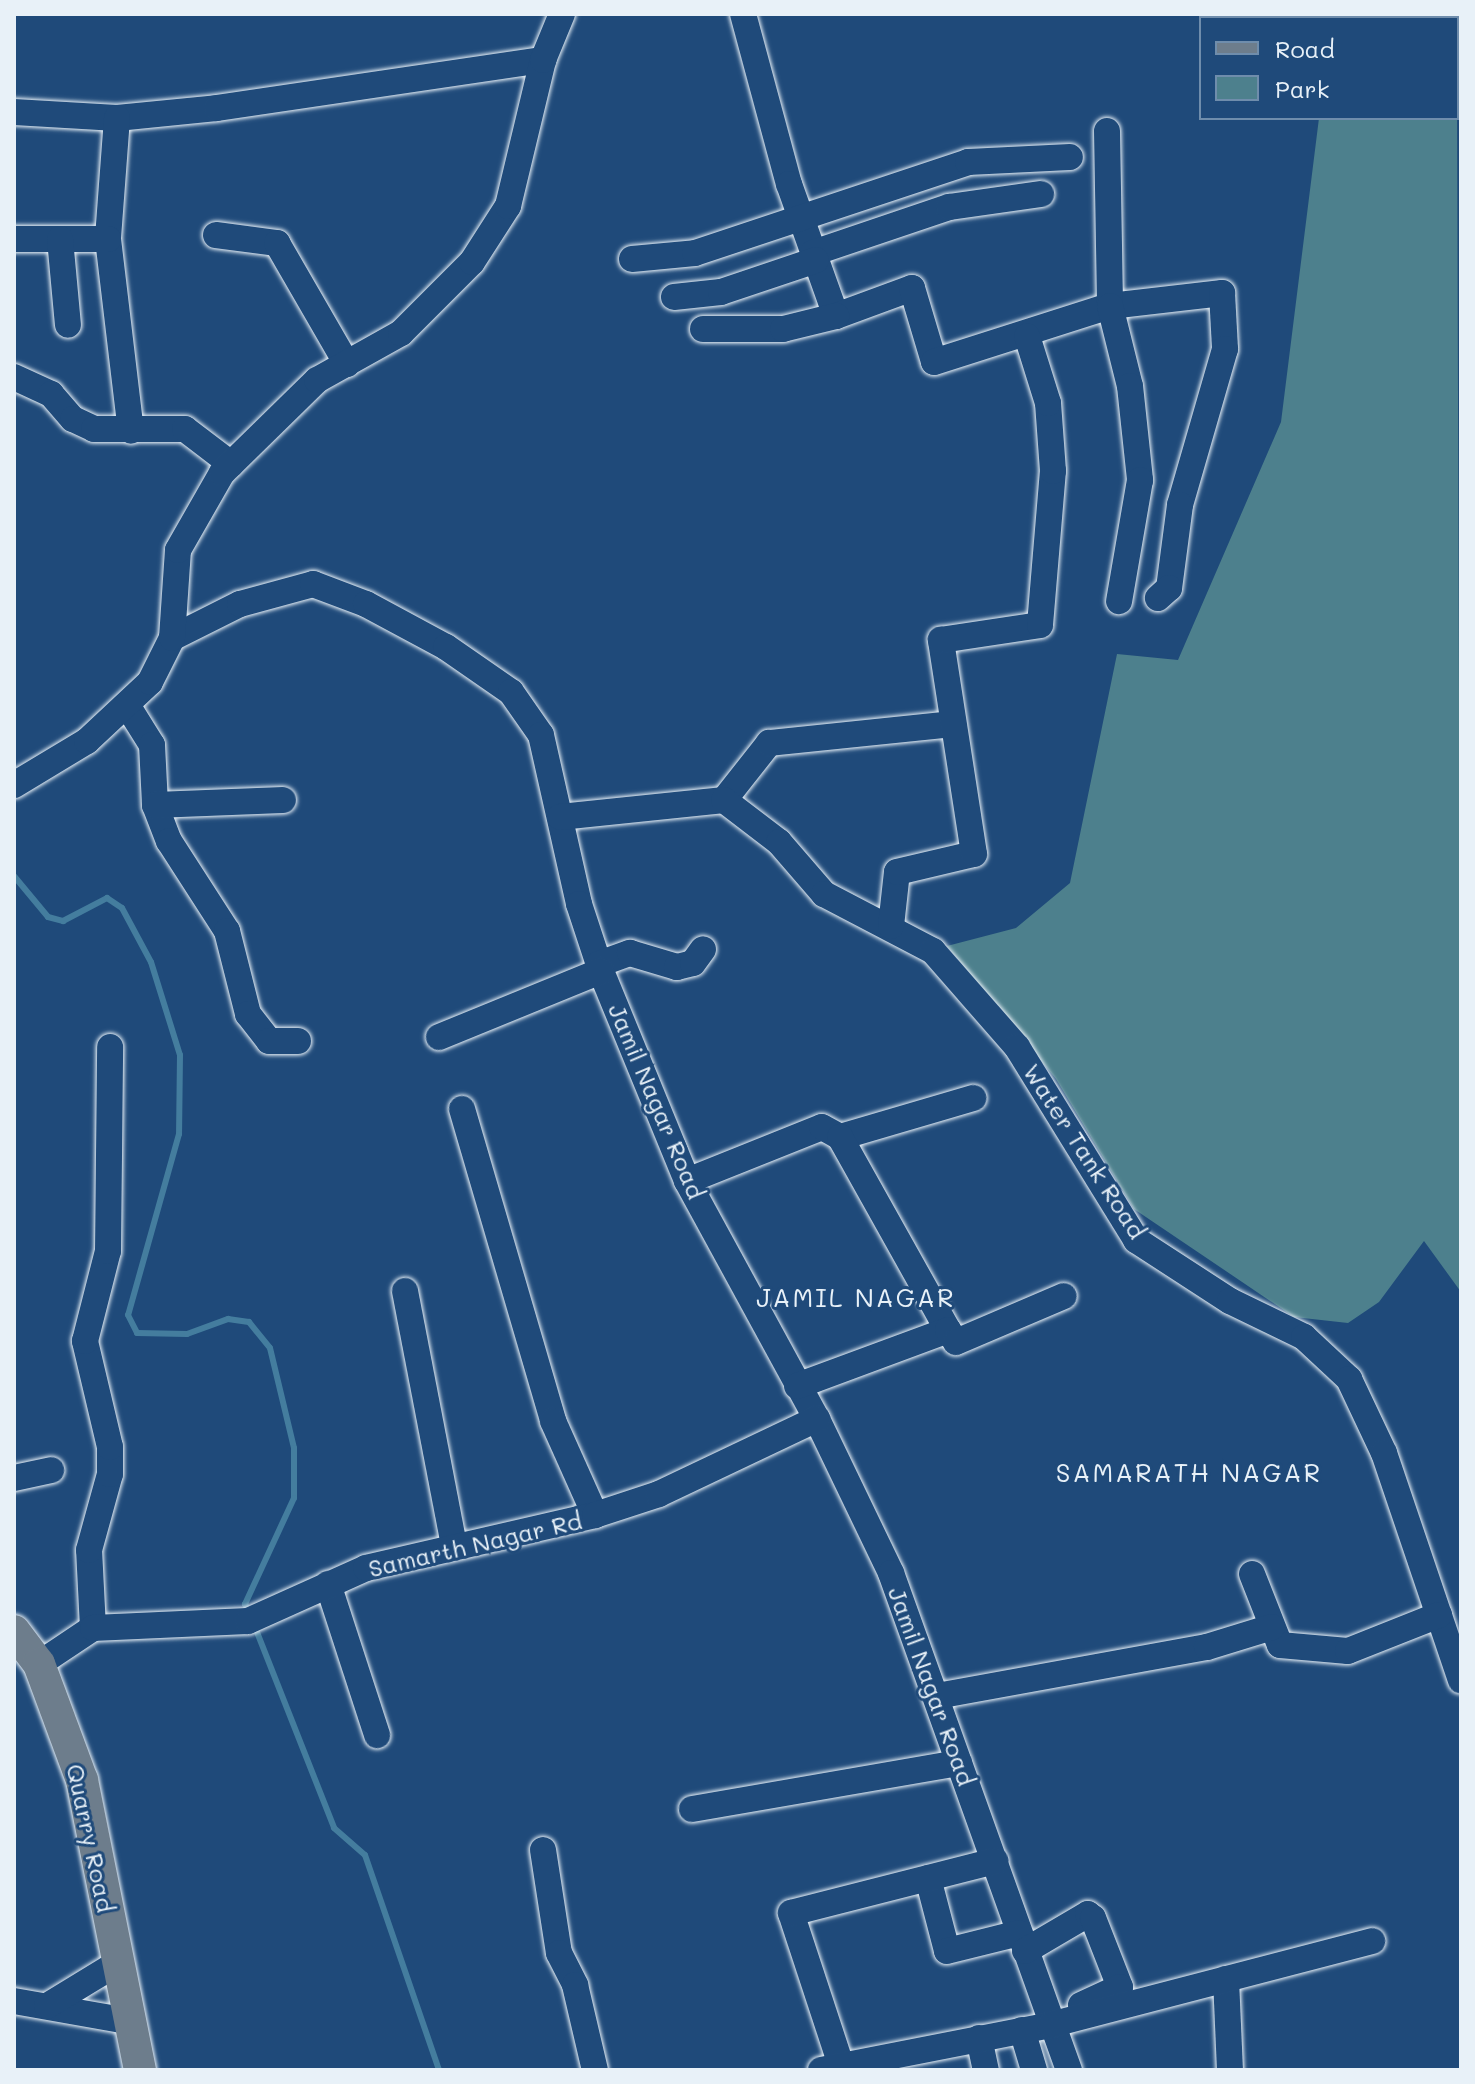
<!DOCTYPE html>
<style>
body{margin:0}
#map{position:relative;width:1475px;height:2084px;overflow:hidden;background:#1f4a7a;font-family:Mali,sans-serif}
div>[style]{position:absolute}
.green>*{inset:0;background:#4d808d}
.stream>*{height:6px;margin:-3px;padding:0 3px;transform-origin:3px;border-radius:3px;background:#447d9e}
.roads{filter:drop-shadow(0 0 2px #e8f1f8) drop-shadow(0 0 2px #e8f1f8)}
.minor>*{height:26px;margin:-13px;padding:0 13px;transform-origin:13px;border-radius:13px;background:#1f4a7a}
.major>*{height:32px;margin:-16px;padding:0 16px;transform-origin:16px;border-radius:16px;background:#6d7d8c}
span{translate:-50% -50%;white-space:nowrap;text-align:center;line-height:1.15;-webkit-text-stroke:6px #1f4a7a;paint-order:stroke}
.street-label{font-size:24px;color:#e8f1f8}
.neighbourhood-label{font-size:26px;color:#e8f1f8;letter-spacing:2px}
.frame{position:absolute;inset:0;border:16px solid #e8f1f8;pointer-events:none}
.legend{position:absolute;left:1199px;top:16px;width:260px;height:104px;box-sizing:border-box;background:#1f4a7a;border:2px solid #6f8dac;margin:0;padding:10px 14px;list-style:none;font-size:24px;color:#e8f1f8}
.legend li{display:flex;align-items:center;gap:16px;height:40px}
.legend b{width:40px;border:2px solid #6f8dac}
</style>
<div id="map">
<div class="green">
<div style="clip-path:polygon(1457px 101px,1461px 1292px,1424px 1241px,1379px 1302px,1348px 1323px,1294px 1317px,1134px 1209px,1056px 1079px,947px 946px,1016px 928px,1070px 883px,1117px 654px,1178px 660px,1281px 422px,1319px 118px,1457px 118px)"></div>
</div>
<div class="stream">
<div style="left:14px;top:876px;width:53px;rotate:50.3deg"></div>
<div style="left:48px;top:917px;width:16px;rotate:15deg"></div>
<div style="left:63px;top:921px;width:50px;rotate:-27.6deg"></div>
<div style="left:107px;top:898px;width:18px;rotate:34deg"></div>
<div style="left:122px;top:908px;width:61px;rotate:61.8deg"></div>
<div style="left:151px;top:962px;width:97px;rotate:72.7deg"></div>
<div style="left:180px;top:1055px;width:79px;rotate:90.7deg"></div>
<div style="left:179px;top:1134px;width:188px;rotate:105.7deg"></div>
<div style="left:128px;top:1315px;width:20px;rotate:63deg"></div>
<div style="left:137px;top:1333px;width:50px;rotate:1.1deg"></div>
<div style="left:187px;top:1334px;width:44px;rotate:-20.1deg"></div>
<div style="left:228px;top:1319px;width:21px;rotate:8deg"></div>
<div style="left:249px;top:1322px;width:33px;rotate:51deg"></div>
<div style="left:270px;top:1348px;width:103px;rotate:76.5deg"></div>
<div style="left:294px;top:1448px;width:50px;rotate:90deg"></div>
<div style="left:294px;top:1498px;width:117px;rotate:114.8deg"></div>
<div style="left:245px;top:1604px;width:10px;rotate:66deg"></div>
<div style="left:255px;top:1627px;width:216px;rotate:68.5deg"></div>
<div style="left:334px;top:1828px;width:41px;rotate:41.1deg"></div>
<div style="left:365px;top:1855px;width:227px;rotate:71deg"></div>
</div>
<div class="roads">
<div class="minor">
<div style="left:743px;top:14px;width:176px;rotate:74.9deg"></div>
<div style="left:789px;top:184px;width:140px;rotate:70.4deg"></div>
<div style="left:836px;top:316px;width:81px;rotate:-20.2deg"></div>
<div style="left:912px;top:288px;width:77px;rotate:73.4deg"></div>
<div style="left:934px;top:362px;width:185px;rotate:-17.7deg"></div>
<div style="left:1110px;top:306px;width:113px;rotate:-6.6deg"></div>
<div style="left:1222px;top:293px;width:56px;rotate:86.9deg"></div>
<div style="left:1225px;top:349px;width:162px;rotate:106.1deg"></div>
<div style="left:1180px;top:505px;width:84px;rotate:97.5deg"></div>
<div style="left:1169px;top:588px;width:15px;rotate:138deg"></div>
<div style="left:14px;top:112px;width:103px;rotate:3.3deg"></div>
<div style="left:117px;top:118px;width:100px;rotate:-5.7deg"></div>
<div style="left:217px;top:108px;width:330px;rotate:-8.4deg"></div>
<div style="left:117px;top:118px;width:121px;rotate:94.3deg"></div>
<div style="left:108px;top:239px;width:193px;rotate:83.2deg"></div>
<div style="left:1107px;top:131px;width:175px;rotate:89deg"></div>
<div style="left:1110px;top:306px;width:82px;rotate:76deg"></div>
<div style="left:1130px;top:386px;width:95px;rotate:83.9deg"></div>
<div style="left:1140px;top:480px;width:123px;rotate:99.8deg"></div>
<div style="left:216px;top:235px;width:62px;rotate:7.5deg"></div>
<div style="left:277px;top:243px;width:140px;rotate:60deg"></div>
<div style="left:14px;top:239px;width:94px"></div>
<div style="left:60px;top:239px;width:86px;rotate:84.7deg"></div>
<div style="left:813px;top:253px;width:144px;rotate:-18.7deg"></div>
<div style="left:949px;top:207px;width:93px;rotate:-8deg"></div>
<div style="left:632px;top:259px;width:63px;rotate:-5.4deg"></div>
<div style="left:695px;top:253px;width:288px;rotate:-18.4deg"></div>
<div style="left:968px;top:162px;width:102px;rotate:-2.8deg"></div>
<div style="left:674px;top:297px;width:47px;rotate:-6.1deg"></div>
<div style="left:721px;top:292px;width:100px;rotate:-18.6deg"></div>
<div style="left:703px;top:329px;width:80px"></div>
<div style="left:783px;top:329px;width:55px;rotate:-13.8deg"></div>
<div style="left:14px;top:377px;width:41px;rotate:24.7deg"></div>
<div style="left:51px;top:394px;width:33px;rotate:49deg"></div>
<div style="left:73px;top:419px;width:23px;rotate:25deg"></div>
<div style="left:94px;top:429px;width:91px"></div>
<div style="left:185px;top:429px;width:58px;rotate:37.3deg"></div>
<div style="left:172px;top:638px;width:76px;rotate:-26.6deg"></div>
<div style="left:240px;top:604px;width:76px;rotate:-15.3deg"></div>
<div style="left:313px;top:584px;width:57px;rotate:20.7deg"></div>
<div style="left:366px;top:604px;width:91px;rotate:28.3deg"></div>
<div style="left:446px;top:647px;width:79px;rotate:34.7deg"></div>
<div style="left:511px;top:692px;width:52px;rotate:55.1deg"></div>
<div style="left:541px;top:735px;width:173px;rotate:77.3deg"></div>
<div style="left:579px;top:904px;width:71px;rotate:71.8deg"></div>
<div style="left:601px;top:971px;width:227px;rotate:67.7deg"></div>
<div style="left:687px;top:1181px;width:271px;rotate:61.4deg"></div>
<div style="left:817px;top:1419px;width:171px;rotate:64.3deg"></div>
<div style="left:891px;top:1573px;width:528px;rotate:70.3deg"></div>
<div style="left:127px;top:705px;width:47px;rotate:58deg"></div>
<div style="left:152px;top:745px;width:60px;rotate:87.1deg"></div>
<div style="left:155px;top:805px;width:39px;rotate:69deg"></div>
<div style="left:169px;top:841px;width:107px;rotate:57.2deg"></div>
<div style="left:227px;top:931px;width:86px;rotate:75.8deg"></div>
<div style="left:248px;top:1014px;width:34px;rotate:52deg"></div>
<div style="left:269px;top:1041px;width:29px"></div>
<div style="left:14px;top:785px;width:85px;rotate:-31.1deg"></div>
<div style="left:87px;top:741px;width:86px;rotate:-43.1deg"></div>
<div style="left:150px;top:682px;width:49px;rotate:-63.4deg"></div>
<div style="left:172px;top:638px;width:88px;rotate:-86.1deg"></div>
<div style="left:178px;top:550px;width:89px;rotate:-60.3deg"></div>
<div style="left:222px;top:473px;width:133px;rotate:-44.4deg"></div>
<div style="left:317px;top:380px;width:96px;rotate:-29.2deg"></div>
<div style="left:401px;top:333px;width:100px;rotate:-45deg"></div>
<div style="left:472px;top:262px;width:67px;rotate:-57.3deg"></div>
<div style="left:508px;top:206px;width:150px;rotate:-76.5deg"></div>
<div style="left:543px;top:60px;width:50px;rotate:-67.6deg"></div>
<div style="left:724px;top:800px;width:73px;rotate:-51.7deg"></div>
<div style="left:769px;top:743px;width:184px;rotate:-5.9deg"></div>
<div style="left:155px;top:805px;width:128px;rotate:-2.2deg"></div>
<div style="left:560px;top:817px;width:165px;rotate:-5.9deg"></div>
<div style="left:724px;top:800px;width:69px;rotate:37.4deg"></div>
<div style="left:779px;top:842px;width:69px;rotate:49.1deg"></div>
<div style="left:824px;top:894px;width:123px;rotate:27.6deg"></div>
<div style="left:933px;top:951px;width:128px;rotate:48.8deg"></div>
<div style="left:1017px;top:1047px;width:227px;rotate:58.3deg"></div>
<div style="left:1136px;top:1240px;width:112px;rotate:33deg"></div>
<div style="left:1230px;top:1301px;width:82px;rotate:25.9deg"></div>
<div style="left:1304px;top:1337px;width:62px;rotate:43deg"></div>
<div style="left:1349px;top:1379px;width:82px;rotate:64.7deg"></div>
<div style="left:1384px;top:1453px;width:240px;rotate:71.3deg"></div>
<div style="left:891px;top:926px;width:54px;rotate:-83.7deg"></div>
<div style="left:897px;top:872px;width:79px;rotate:-13.2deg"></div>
<div style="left:974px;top:854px;width:217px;rotate:-98.8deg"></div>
<div style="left:941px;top:640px;width:100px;rotate:-8.6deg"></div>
<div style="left:1040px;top:625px;width:155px;rotate:-85.2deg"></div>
<div style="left:1053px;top:471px;width:68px;rotate:-94.2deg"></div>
<div style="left:1048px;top:403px;width:70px;rotate:-107.4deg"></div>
<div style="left:599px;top:964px;width:33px;rotate:-20deg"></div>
<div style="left:630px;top:953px;width:49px;rotate:16.6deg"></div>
<div style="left:677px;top:967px;width:16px;rotate:-14deg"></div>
<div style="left:693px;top:963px;width:17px;rotate:-54deg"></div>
<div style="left:439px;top:1037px;width:175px;rotate:-22.2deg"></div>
<div style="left:462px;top:1109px;width:325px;rotate:73.7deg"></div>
<div style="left:553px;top:1421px;width:103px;rotate:65.9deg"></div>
<div style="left:840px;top:1137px;width:139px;rotate:-16.3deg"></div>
<div style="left:687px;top:1181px;width:145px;rotate:-21.8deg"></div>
<div style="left:822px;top:1127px;width:21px;rotate:29deg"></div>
<div style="left:840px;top:1137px;width:221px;rotate:60.8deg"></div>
<div style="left:405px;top:1291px;width:260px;rotate:79.1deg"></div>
<div style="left:797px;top:1386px;width:161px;rotate:-20.3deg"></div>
<div style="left:948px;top:1330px;width:14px;rotate:56deg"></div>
<div style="left:956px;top:1342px;width:117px;rotate:-23.1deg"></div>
<div style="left:14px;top:1478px;width:38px;rotate:-12deg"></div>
<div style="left:1252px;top:1574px;width:76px;rotate:68.5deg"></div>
<div style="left:1280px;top:1645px;width:68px;rotate:5deg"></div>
<div style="left:1348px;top:1651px;width:98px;rotate:-21.6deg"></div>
<div style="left:328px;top:1584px;width:159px;rotate:72deg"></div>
<div style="left:93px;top:1628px;width:78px;rotate:-92.9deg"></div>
<div style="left:89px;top:1550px;width:79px;rotate:-74.6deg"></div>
<div style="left:110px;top:1474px;width:27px;rotate:-90deg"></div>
<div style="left:110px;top:1447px;width:109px;rotate:-103.3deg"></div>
<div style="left:85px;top:1341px;width:93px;rotate:-75.7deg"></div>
<div style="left:108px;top:1251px;width:204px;rotate:-89.4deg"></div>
<div style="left:39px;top:1664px;width:65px;rotate:-33.7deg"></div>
<div style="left:93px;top:1628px;width:155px;rotate:-2.6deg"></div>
<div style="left:248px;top:1621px;width:129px;rotate:-24.2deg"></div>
<div style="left:366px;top:1568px;width:235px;rotate:-13deg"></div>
<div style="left:595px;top:1515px;width:67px;rotate:-18.2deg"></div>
<div style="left:659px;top:1494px;width:175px;rotate:-25.4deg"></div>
<div style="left:937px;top:1696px;width:274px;rotate:-10.3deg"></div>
<div style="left:1207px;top:1647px;width:68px;rotate:-17.1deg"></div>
<div style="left:692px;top:1809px;width:271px;rotate:-9.8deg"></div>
<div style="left:543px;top:1850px;width:104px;rotate:81.2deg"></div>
<div style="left:559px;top:1953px;width:36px;rotate:63deg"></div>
<div style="left:575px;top:1985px;width:87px;rotate:76.8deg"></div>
<div style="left:928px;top:1878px;width:75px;rotate:75.4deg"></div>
<div style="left:947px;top:1951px;width:74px;rotate:-14deg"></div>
<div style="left:1025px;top:1951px;width:73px;rotate:-30.4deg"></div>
<div style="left:1088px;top:1914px;width:6px;rotate:39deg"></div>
<div style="left:1093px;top:1918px;width:74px;rotate:68.6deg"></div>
<div style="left:1120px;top:1987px;width:43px;rotate:155.2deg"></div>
<div style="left:1226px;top:1979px;width:91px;rotate:87.5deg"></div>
<div style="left:14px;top:2001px;width:116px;rotate:10deg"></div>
<div style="left:47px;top:2006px;width:81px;rotate:-31.3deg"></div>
<div style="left:1022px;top:2030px;width:42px;rotate:73.3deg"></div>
<div style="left:979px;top:2038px;width:33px;rotate:78deg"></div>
<div style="left:841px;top:2065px;width:160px;rotate:-108.2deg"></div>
<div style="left:791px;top:1913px;width:211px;rotate:-14.3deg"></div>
<div style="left:821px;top:2070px;width:233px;rotate:-11.1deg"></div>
<div style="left:1050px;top:2025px;width:333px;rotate:-14.6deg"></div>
</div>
<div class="major">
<div style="left:14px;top:1631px;width:41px;rotate:52.9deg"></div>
<div style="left:39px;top:1664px;width:124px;rotate:69.7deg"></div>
<div style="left:82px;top:1780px;width:296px;rotate:78.7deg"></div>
</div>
</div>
<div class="street-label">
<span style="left:657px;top:1101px;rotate:67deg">Jamil Nagar Road</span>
<span style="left:1085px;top:1151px;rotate:57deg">Water Tank Road</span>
<span style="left:475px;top:1544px;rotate:-13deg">Samarth Nagar Rd</span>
<span style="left:932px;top:1686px;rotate:70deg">Jamil Nagar Road</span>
<span style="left:91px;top:1838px;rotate:78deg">Quarry Road</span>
</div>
<div class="neighbourhood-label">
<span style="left:856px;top:1298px">JAMIL NAGAR</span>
<span style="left:1189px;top:1473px">SAMARATH NAGAR</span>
</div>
<div class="frame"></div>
<ul class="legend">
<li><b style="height:10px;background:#6d7d8c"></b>Road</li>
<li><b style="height:22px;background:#4d808d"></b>Park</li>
</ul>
</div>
